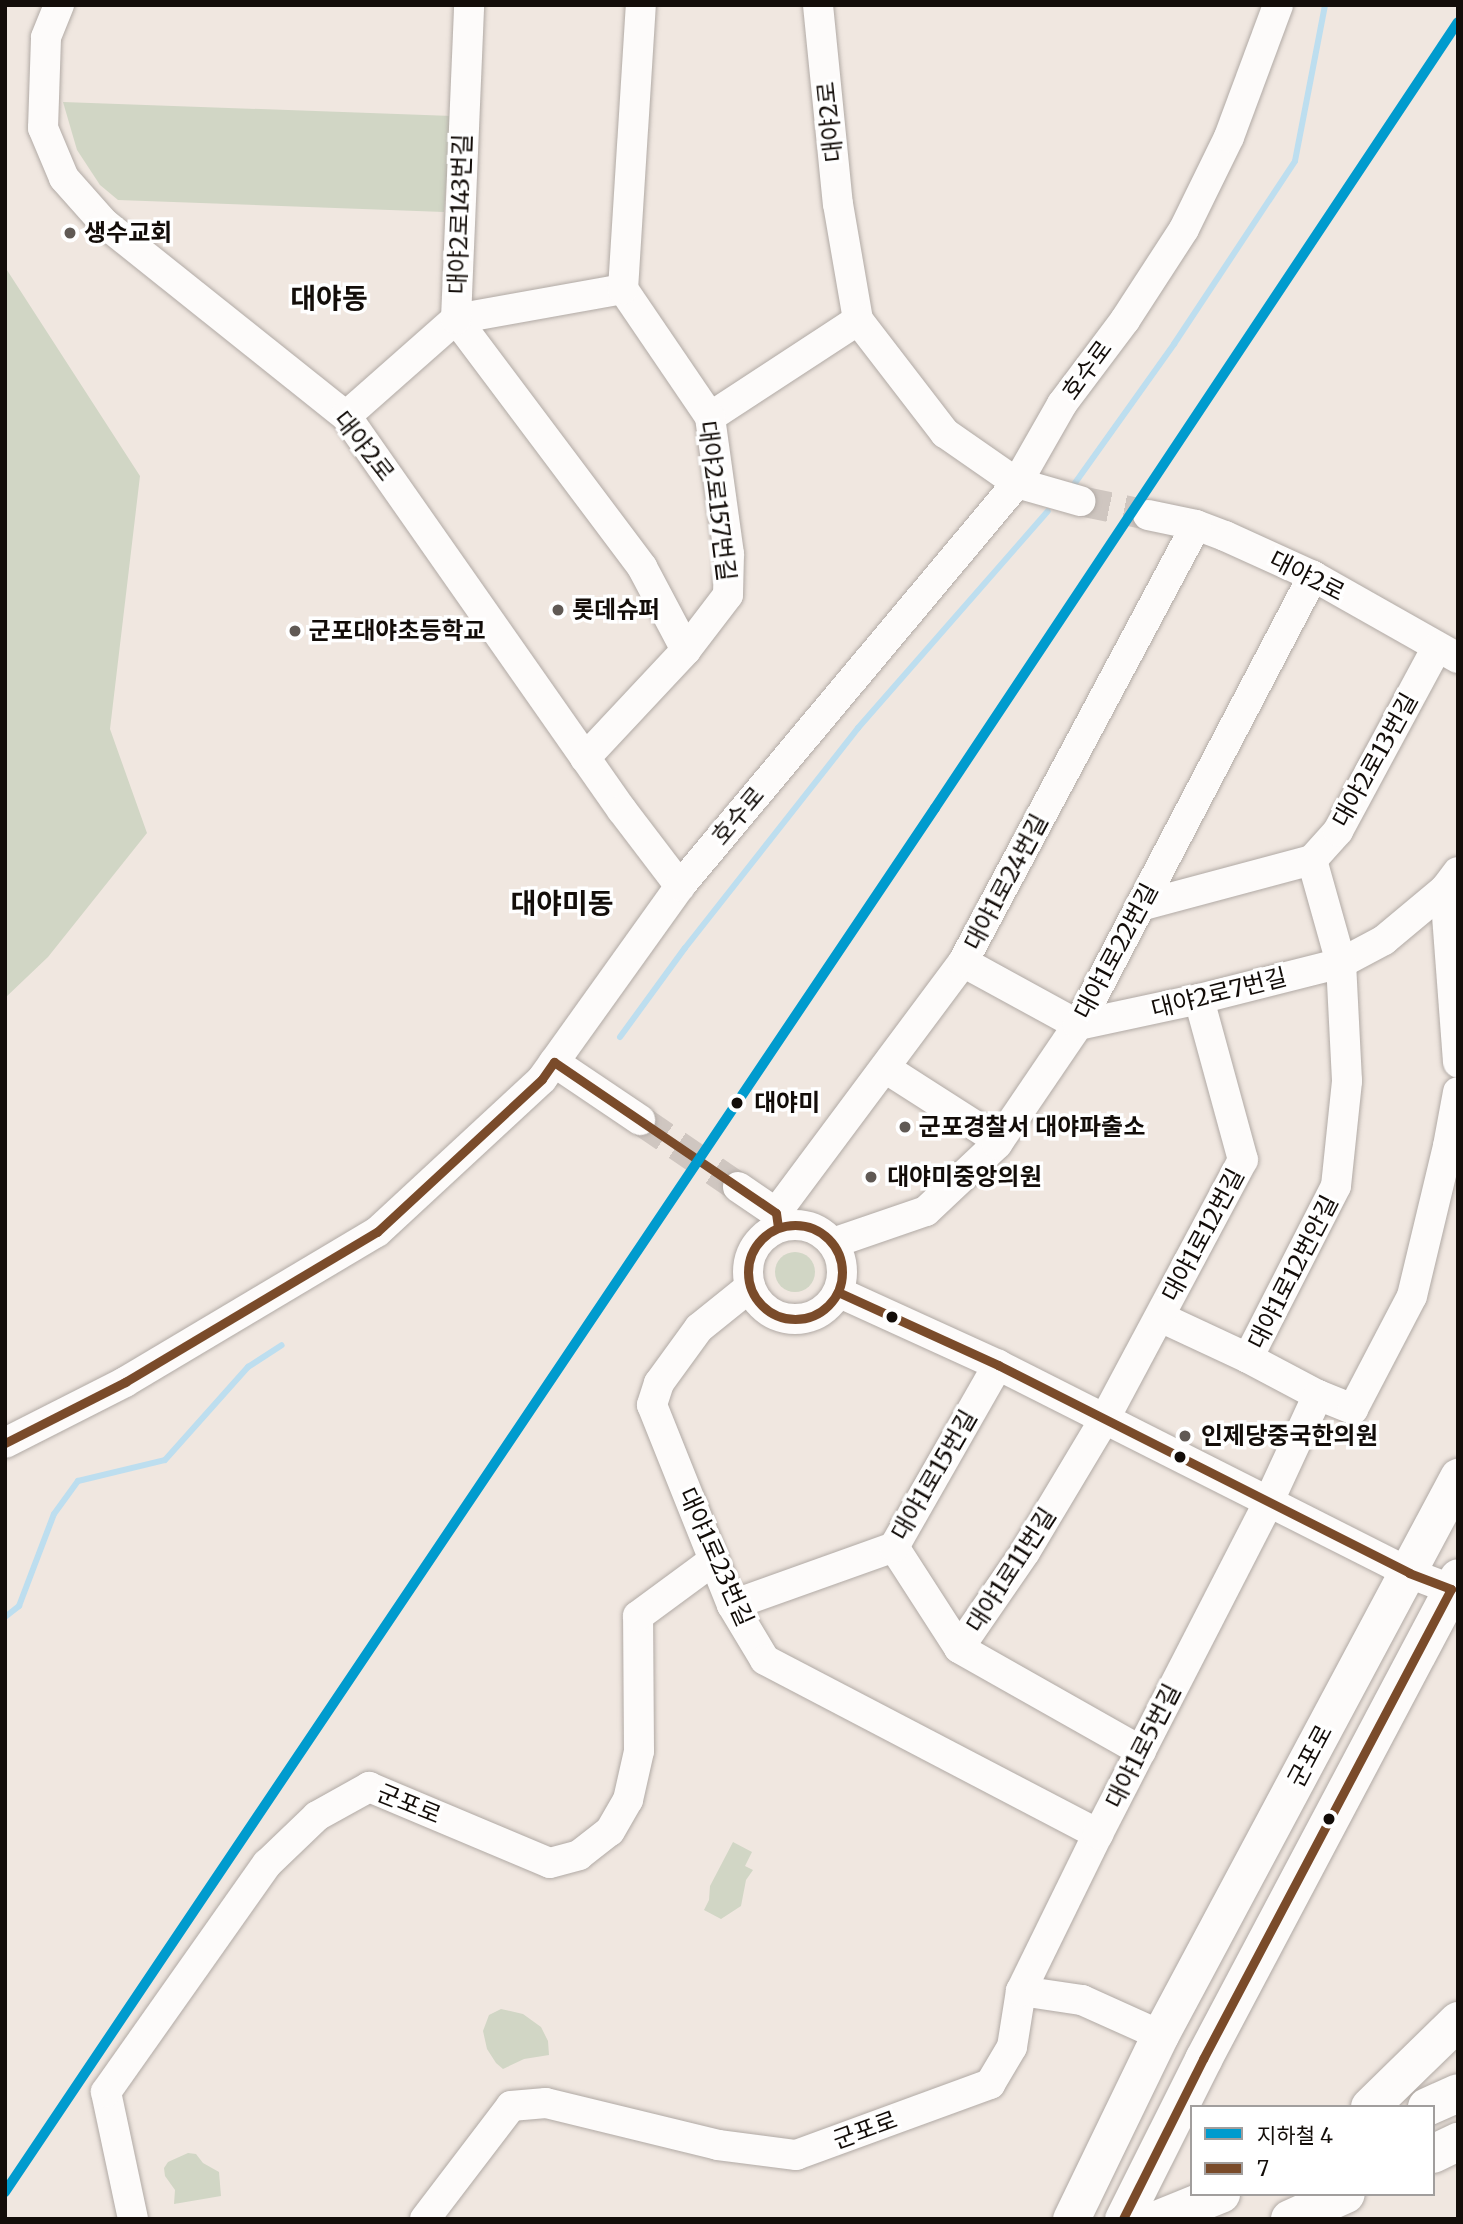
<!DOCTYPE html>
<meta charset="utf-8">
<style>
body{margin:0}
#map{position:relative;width:1463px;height:2224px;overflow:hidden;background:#f0e7e0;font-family:Merriweather,"Noto Sans KR",serif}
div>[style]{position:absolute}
.green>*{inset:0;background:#d1d6c5}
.round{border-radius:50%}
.stream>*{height:6px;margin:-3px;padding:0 3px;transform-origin:3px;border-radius:3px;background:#bddeef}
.minor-tunnel>*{height:30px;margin-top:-15px;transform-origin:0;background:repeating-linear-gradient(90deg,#cfc6c0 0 30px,transparent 0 45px)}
.roads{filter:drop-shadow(0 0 2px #b1aaa5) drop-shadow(0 0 2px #b1aaa5)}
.minor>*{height:30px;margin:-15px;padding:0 15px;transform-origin:15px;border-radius:15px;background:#fdfbfa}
.minor>.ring{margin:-15px;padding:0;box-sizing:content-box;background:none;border:30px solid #fdfbfa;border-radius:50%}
.major>*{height:37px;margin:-18.5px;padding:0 18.5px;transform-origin:18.5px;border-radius:18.5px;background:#fdfbfa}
.highway>*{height:38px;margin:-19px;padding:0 19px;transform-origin:19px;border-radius:19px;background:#fdfbfa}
.bus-1>*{height:9px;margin:-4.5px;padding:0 4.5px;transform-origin:4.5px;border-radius:4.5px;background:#7a4b2a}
.bus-1>.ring{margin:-4.5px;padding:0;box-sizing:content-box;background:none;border:9px solid #7a4b2a;border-radius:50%}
.metro-1>*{height:10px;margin:-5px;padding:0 5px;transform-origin:5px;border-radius:5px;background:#009bce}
.dots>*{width:19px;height:19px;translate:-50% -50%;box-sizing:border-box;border:4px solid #fff;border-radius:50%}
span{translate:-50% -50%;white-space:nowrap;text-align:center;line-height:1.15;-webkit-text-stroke:7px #fff;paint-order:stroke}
.street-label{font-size:24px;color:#130d09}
.poi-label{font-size:24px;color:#130d09;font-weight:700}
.left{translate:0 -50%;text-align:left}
.stop-label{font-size:24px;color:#130d09;font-weight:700}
.quarter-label{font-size:28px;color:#130d09;font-weight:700}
.frame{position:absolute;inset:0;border:7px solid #130d09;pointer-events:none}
.legend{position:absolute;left:1190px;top:2105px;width:245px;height:91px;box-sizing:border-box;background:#fff;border:2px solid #a19e9d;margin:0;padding:9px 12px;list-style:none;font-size:21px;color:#130d09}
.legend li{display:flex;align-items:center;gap:14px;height:35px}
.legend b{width:35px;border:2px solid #a19e9d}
</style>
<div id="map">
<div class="green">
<div style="clip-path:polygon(63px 102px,452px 116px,444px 212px,118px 200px,100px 185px,77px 150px)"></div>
<div style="clip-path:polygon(5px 267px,140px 476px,110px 729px,147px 833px,48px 957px,5px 998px)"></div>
<div class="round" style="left:775px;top:1252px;width:40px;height:40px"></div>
<div style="clip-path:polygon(733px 1842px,752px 1852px,745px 1866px,753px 1870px,746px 1880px,741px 1906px,721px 1919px,704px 1910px,709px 1900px,710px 1886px)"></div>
<div style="clip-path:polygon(501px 2009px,523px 2014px,541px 2027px,548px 2041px,549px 2055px,524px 2059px,503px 2069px,496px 2063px,487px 2049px,483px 2031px,489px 2015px)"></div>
<div style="clip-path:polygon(188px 2153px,196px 2154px,203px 2163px,219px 2172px,221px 2196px,174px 2204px,175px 2190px,165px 2176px,164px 2168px,168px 2162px)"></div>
</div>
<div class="stream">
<div style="left:1075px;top:483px;width:171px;rotate:-54.5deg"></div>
<div style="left:1174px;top:344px;width:219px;rotate:-56.5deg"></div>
<div style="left:1295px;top:161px;width:159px;rotate:-79.1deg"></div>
<div style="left:620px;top:1037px;width:110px;rotate:-53.9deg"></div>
<div style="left:685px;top:948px;width:280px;rotate:-51.8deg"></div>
<div style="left:858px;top:728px;width:288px;rotate:-48.8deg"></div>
<div style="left:5px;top:1617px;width:18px;rotate:-38deg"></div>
<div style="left:19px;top:1606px;width:98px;rotate:-69.2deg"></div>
<div style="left:54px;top:1514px;width:41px;rotate:-54deg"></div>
<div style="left:78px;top:1481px;width:89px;rotate:-13.6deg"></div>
<div style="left:165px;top:1460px;width:125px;rotate:-48.3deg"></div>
<div style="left:248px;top:1367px;width:40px;rotate:-32.9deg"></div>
</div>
<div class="minor-tunnel">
<div style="left:1080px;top:501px;width:69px;rotate:11.6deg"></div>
<div style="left:640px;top:1120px;width:119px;rotate:34.4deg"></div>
</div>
<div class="roads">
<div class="minor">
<div style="left:59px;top:5px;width:35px;rotate:112deg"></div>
<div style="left:46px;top:38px;width:90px;rotate:91.9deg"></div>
<div style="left:43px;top:128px;width:54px;rotate:67.2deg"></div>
<div style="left:64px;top:178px;width:60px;rotate:48.4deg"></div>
<div style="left:104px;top:223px;width:310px;rotate:38.6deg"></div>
<div style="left:346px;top:416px;width:481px;rotate:55deg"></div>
<div style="left:622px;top:810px;width:96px;rotate:52.7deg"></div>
<div style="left:818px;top:5px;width:200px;rotate:84.3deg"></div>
<div style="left:838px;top:204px;width:118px;rotate:80.2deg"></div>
<div style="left:858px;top:320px;width:143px;rotate:52.4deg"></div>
<div style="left:945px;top:433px;width:88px;rotate:34.8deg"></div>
<div style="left:1017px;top:483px;width:66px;rotate:15.9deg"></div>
<div style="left:623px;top:289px;width:170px;rotate:169.8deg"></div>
<div style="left:456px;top:319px;width:310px;rotate:53.1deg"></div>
<div style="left:642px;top:567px;width:94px;rotate:62.1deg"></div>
<div style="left:346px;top:416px;width:147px;rotate:-41.4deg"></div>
<div style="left:456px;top:319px;width:314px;rotate:-87.6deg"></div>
<div style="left:710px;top:417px;width:177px;rotate:-33.2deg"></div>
<div style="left:1148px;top:515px;width:49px;rotate:11.8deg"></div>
<div style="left:1196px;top:525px;width:31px;rotate:21deg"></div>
<div style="left:1225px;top:536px;width:97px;rotate:24.4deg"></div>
<div style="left:1313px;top:576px;width:167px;rotate:29.5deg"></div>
<div style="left:585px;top:758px;width:148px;rotate:-46.9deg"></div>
<div style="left:686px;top:650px;width:69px;rotate:-52.6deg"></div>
<div style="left:728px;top:595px;width:41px;rotate:-88.6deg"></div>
<div style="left:729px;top:554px;width:138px;rotate:-97.9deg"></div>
<div style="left:710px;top:417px;width:155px;rotate:-124.2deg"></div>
<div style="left:623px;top:289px;width:285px;rotate:-86.4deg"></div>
<div style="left:1445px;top:889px;width:174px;rotate:85.7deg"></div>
<div style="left:1140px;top:906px;width:178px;rotate:-15deg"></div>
<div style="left:1312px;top:860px;width:39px;rotate:-48deg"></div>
<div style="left:1338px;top:831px;width:209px;rotate:-61.7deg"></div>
<div style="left:963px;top:962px;width:131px;rotate:28.7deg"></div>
<div style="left:1078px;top:1025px;width:124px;rotate:-12.1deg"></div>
<div style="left:1199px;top:999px;width:146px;rotate:-14.2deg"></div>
<div style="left:1341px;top:963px;width:49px;rotate:-28.1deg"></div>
<div style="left:1384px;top:940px;width:80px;rotate:-39.9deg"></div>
<div style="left:1445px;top:889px;width:21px;rotate:-53deg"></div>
<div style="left:554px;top:1062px;width:104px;rotate:34deg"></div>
<div style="left:885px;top:1068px;width:135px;rotate:32.6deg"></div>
<div style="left:738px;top:1187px;width:46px;rotate:34.4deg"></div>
<div style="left:776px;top:1213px;width:14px;rotate:82deg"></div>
<div style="left:776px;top:1213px;width:313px;rotate:-53.3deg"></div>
<div style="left:963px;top:962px;width:495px;rotate:-61.9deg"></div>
<div class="ring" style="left:748px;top:1225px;width:64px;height:64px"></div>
<div style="left:833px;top:1243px;width:98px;rotate:-19deg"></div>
<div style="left:926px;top:1211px;width:98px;rotate:-43.3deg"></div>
<div style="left:997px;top:1144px;width:144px;rotate:-55.8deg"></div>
<div style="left:1078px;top:1025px;width:507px;rotate:-62.37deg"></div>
<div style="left:750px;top:1287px;width:65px;rotate:141.2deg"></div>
<div style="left:699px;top:1328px;width:68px;rotate:126deg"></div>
<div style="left:659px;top:1383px;width:23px;rotate:108deg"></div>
<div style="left:652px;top:1405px;width:215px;rotate:68.2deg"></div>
<div style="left:732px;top:1605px;width:64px;rotate:59deg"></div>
<div style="left:765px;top:1660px;width:376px;rotate:27.6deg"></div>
<div style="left:838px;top:1292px;width:176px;rotate:24.5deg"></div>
<div style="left:998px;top:1365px;width:461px;rotate:26.8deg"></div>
<div style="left:1409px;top:1573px;width:45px;rotate:20.9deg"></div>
<div style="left:1160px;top:1317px;width:97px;rotate:25deg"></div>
<div style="left:1248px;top:1358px;width:193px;rotate:-62.9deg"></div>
<div style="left:1336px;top:1186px;width:106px;rotate:-84deg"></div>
<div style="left:1347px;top:1081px;width:118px;rotate:-92.9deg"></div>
<div style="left:1341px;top:963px;width:107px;rotate:-105.7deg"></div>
<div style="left:1248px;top:1358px;width:79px;rotate:27.9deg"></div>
<div style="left:5px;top:1443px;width:135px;rotate:-26.9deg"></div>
<div style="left:125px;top:1382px;width:293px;rotate:-30.8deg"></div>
<div style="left:377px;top:1232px;width:225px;rotate:-42.8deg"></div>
<div style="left:542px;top:1079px;width:237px;rotate:-54.4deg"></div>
<div style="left:680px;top:886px;width:525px;rotate:-50.1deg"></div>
<div style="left:1017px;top:483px;width:91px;rotate:-60.3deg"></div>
<div style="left:1062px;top:404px;width:105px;rotate:-53.1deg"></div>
<div style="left:1125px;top:320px;width:108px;rotate:-57deg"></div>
<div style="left:1184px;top:229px;width:102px;rotate:-63.9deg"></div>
<div style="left:1229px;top:137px;width:141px;rotate:-69.6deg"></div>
<div style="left:894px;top:1547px;width:120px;rotate:57.2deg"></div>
<div style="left:732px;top:1605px;width:172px;rotate:-19.7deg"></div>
<div style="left:894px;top:1547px;width:210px;rotate:-60.3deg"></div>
<div style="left:1141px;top:1751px;width:209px;rotate:-150.5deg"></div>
<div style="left:959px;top:1648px;width:116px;rotate:-55.5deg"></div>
<div style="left:1025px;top:1552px;width:154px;rotate:-59.1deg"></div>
<div style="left:1104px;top:1420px;width:295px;rotate:-61.9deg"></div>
<div style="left:1243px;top:1160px;width:167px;rotate:-105.3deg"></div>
<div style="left:1021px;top:1991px;width:62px;rotate:8.4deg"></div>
<div style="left:1082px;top:2000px;width:85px;rotate:24.2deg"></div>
<div style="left:133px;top:2219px;width:130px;rotate:-102deg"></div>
<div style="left:106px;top:2092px;width:279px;rotate:-54.8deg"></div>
<div style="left:267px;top:1864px;width:69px;rotate:-43.8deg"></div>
<div style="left:317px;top:1816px;width:60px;rotate:-29.1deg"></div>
<div style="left:369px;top:1787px;width:196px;rotate:22.8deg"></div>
<div style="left:550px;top:1863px;width:30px;rotate:-15deg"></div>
<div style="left:579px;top:1855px;width:39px;rotate:-38deg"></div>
<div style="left:610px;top:1831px;width:36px;rotate:-60deg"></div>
<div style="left:628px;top:1800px;width:50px;rotate:-77.3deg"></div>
<div style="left:639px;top:1751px;width:135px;rotate:-90.4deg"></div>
<div style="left:638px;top:1616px;width:94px;rotate:-36.4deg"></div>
<div style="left:425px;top:2219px;width:142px;rotate:-52.7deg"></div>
<div style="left:511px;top:2106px;width:35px;rotate:-5deg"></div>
<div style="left:546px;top:2103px;width:177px;rotate:13.7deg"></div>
<div style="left:718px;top:2145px;width:79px;rotate:7.3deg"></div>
<div style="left:796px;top:2155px;width:207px;rotate:-20.1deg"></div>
<div style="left:990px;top:2084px;width:43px;rotate:-59.3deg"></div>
<div style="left:1012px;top:2047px;width:57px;rotate:-80.9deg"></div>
<div style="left:1021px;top:1991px;width:175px;rotate:-63.9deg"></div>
<div style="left:1098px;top:1834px;width:372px;rotate:-62.8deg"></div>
<div style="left:1268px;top:1503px;width:119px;rotate:-65.2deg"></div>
<div style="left:1318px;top:1395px;width:38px;rotate:22deg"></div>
<div style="left:1353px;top:1409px;width:127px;rotate:-62.4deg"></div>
<div style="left:1412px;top:1296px;width:154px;rotate:-76.5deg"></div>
<div style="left:1448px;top:1146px;width:55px;rotate:-79.5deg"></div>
</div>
<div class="major">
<div style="left:1071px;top:2219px;width:204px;rotate:-64.2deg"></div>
<div style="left:1160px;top:2035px;width:633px;rotate:-61.9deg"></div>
<div style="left:1123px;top:2219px;width:179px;rotate:-63.4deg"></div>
<div style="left:1203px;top:2059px;width:545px;rotate:-62.12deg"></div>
</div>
<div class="highway">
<div style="left:1370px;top:2107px;width:123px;rotate:-44.3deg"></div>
<div style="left:1427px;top:2107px;width:34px;rotate:-24deg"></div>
<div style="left:1433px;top:2154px;width:28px;rotate:-26deg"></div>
<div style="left:1159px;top:2219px;width:67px;rotate:-22deg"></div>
<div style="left:1290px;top:2219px;width:61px;rotate:-24.1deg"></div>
</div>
</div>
<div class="bus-1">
<div class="ring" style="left:748px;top:1225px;width:85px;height:85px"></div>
<div style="left:838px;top:1292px;width:176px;rotate:24.5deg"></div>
<div style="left:998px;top:1365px;width:461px;rotate:26.8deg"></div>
<div style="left:1409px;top:1573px;width:45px;rotate:20.9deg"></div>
<div style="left:1451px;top:1589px;width:531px;rotate:117.82deg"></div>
<div style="left:1203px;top:2059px;width:179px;rotate:116.6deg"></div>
<div style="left:5px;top:1443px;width:135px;rotate:-26.9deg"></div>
<div style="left:125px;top:1382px;width:293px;rotate:-30.8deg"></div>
<div style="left:377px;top:1232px;width:225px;rotate:-42.8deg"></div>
<div style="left:542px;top:1079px;width:21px;rotate:-55deg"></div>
<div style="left:554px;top:1062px;width:268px;rotate:34.2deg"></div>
<div style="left:776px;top:1213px;width:14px;rotate:82deg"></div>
</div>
<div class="metro-1">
<div style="left:5px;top:2192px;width:1667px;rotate:-56.1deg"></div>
<div style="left:935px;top:808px;width:944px;rotate:-56.36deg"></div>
</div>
<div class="dots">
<div style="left:70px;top:233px;background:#605954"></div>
<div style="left:558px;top:610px;background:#605954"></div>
<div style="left:295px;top:631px;background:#605954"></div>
<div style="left:737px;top:1103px;background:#130d09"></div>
<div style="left:905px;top:1127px;background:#605954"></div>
<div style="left:871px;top:1177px;background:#605954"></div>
<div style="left:892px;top:1317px;background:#130d09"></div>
<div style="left:1185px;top:1436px;background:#605954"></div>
<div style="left:1180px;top:1457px;background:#130d09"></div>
<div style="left:1329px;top:1819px;background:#130d09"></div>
</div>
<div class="street-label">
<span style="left:830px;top:122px;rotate:-96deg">대야2로</span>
<span style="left:460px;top:214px;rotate:-88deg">대야2로143번길</span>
<span style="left:1087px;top:370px;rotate:-54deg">호수로</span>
<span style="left:364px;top:446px;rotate:52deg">대야2로</span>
<span style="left:717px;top:501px;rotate:83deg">대야2로157번길</span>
<span style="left:1307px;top:576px;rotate:27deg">대야2로</span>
<span style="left:1375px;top:760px;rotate:-61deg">대야2로13번길</span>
<span style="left:738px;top:816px;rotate:-50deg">호수로</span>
<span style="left:1006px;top:882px;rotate:-62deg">대야1로24번길</span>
<span style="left:1116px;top:951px;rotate:-62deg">대야1로22번길</span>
<span style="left:1219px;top:993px;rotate:-14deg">대야2로7번길</span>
<span style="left:1203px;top:1235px;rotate:-62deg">대야1로12번길</span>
<span style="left:1293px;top:1272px;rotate:-63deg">대야1로12번안길</span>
<span style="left:934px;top:1475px;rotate:-60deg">대야1로15번길</span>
<span style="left:716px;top:1557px;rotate:66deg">대야1로23번길</span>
<span style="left:1011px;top:1570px;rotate:-57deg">대야1로11번길</span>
<span style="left:1143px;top:1746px;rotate:-63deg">대야1로5번길</span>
<span style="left:1310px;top:1756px;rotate:-62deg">군포로</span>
<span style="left:409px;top:1804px;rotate:22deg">군포로</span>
<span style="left:865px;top:2130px;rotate:-20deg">군포로</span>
</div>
<div class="poi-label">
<span class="left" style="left:84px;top:233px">생수교회</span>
<span class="left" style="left:572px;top:610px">롯데슈퍼</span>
<span class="left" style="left:309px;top:631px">군포대야초등학교</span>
<span class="left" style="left:919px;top:1127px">군포경찰서 대야파출소</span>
<span class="left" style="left:887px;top:1177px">대야미중앙의원</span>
<span class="left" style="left:1201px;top:1436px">인제당중국한의원</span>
</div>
<div class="stop-label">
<span class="left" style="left:754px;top:1103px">대야미</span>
</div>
<div class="quarter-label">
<span style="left:329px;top:298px">대야동</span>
<span style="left:562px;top:903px">대야미동</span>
</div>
<div class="frame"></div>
<ul class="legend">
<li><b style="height:9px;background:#009bce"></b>지하철 4</li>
<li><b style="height:9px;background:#7a4b2a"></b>7</li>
</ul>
</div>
